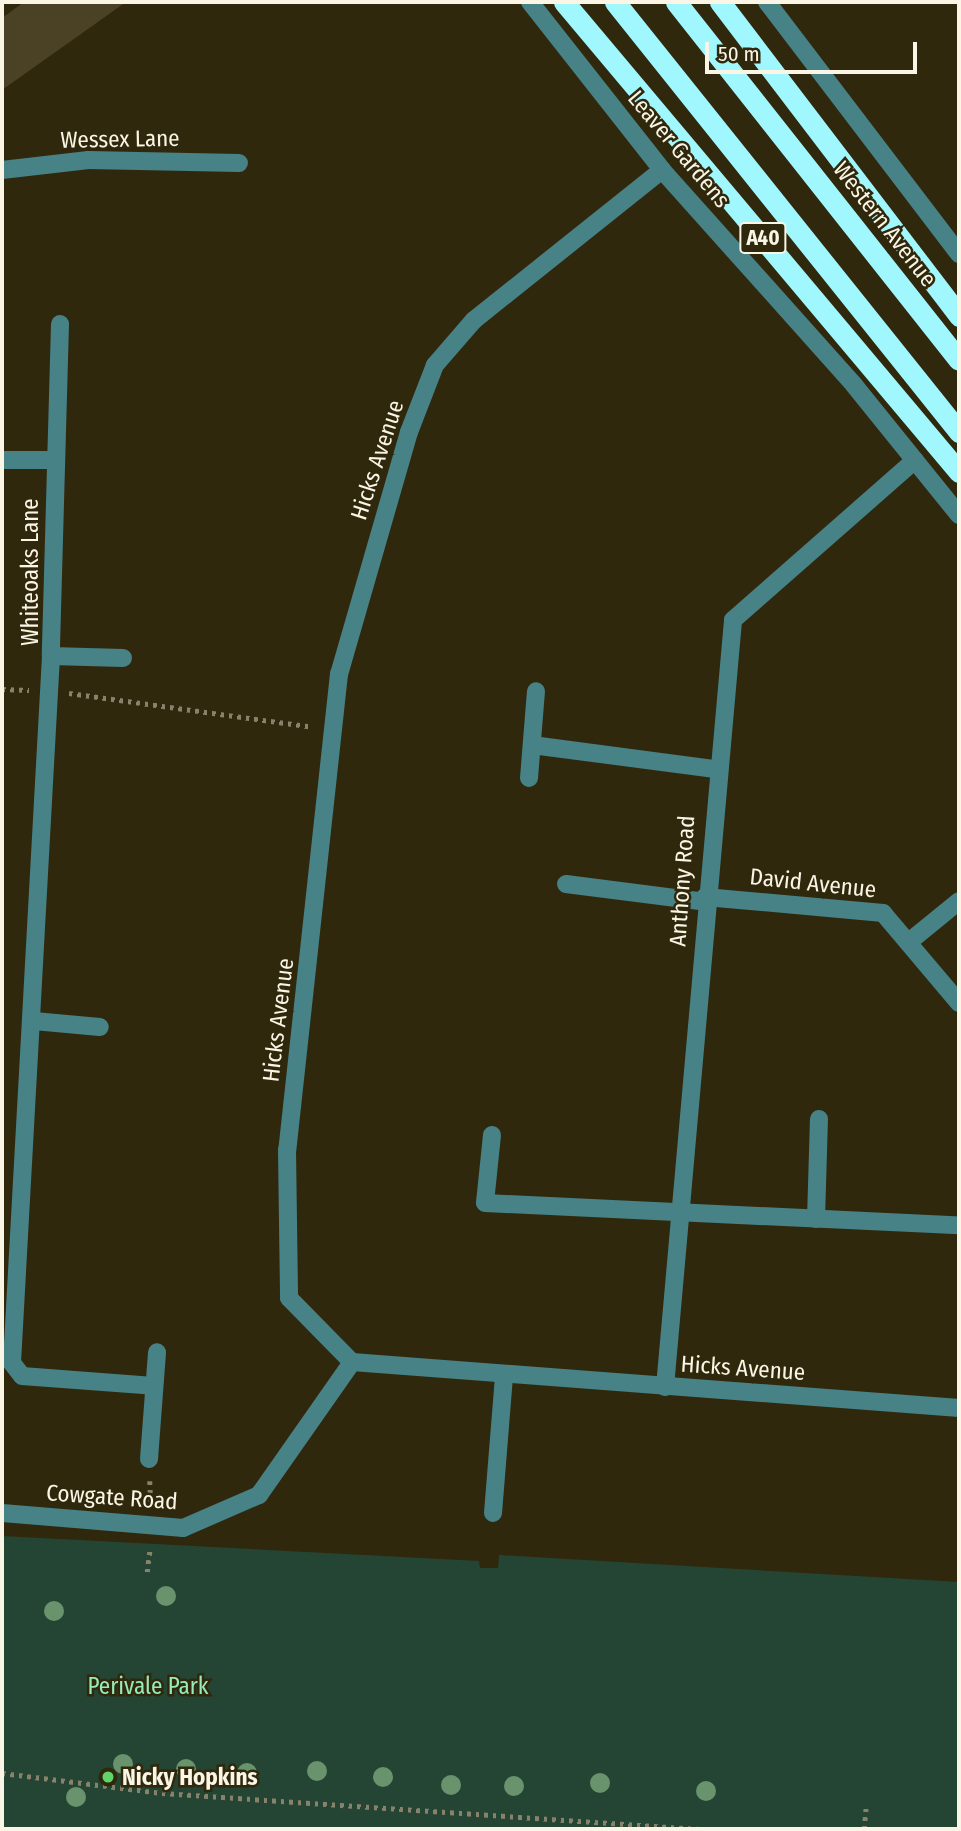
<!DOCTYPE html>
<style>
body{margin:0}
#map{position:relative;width:961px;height:1831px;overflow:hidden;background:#30280c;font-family:"Fira Sans Condensed",sans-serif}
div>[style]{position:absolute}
.green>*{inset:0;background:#244533}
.building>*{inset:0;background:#4b4226}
.path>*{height:4.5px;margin-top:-2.25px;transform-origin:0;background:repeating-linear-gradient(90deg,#88816b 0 3.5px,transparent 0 8.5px)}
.minor>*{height:18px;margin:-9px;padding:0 9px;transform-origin:9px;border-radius:9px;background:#478287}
.highway>*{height:21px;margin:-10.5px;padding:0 10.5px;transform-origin:10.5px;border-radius:10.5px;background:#a1f7fe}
.trees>*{width:20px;height:20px;margin:-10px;border-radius:50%;background:#68936c}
.dots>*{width:19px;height:19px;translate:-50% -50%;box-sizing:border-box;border:4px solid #30280c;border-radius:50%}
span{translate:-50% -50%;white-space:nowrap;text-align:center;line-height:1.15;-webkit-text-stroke:5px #30280c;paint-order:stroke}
.shield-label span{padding:2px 5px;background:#30280c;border:2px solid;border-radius:5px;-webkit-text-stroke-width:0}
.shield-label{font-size:21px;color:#faf5e5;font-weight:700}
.street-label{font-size:23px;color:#faf5e5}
.park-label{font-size:23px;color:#95ebba}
.poi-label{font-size:23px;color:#faf5e5;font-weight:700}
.left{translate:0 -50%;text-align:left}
.frame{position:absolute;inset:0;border:4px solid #faf5e5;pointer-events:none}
.scale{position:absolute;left:705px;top:42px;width:212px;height:32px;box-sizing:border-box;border:4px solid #faf5e5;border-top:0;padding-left:9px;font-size:21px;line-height:24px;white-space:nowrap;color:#faf5e5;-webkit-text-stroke:5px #30280c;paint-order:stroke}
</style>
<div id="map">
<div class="green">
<div style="clip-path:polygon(2px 1536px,479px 1561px,480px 1568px,498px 1568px,499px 1555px,959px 1582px,959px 1829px,2px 1829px)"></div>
</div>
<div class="building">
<div style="clip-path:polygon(24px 2px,126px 2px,2px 90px,2px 18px)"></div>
</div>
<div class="path">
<div style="left:2px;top:689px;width:27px;rotate:2deg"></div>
<div style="left:69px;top:693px;width:246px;rotate:7.9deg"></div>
<div style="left:150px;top:1481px;width:23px;rotate:88deg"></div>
<div style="left:147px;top:1572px;width:24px;rotate:-83deg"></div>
<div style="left:2px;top:1773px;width:161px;rotate:7.1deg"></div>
<div style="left:162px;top:1793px;width:539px;rotate:3.83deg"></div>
<div style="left:864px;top:1829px;width:24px;rotate:-85deg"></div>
</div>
<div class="minor">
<div style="left:530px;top:2px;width:214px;rotate:51.8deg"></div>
<div style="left:662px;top:170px;width:288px;rotate:48.2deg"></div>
<div style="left:854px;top:385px;width:167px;rotate:51.1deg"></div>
<div style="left:767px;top:2px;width:317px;rotate:52.7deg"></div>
<div style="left:2px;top:170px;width:87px;rotate:-6.6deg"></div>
<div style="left:88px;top:160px;width:151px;rotate:1.1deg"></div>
<div style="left:662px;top:170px;width:241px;rotate:141.4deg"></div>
<div style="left:474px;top:320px;width:60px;rotate:130.9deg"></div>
<div style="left:435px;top:365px;width:72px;rotate:111.2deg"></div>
<div style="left:409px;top:432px;width:252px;rotate:106.1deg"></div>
<div style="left:339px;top:674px;width:479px;rotate:96.2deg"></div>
<div style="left:287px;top:1150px;width:148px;rotate:89.2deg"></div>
<div style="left:289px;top:1298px;width:90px;rotate:45.5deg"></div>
<div style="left:352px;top:1362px;width:609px;rotate:4.33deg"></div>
<div style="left:60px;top:324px;width:332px;rotate:91.6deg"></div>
<div style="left:51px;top:656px;width:72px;rotate:1.6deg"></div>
<div style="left:2px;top:460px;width:53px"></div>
<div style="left:51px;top:656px;width:708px;rotate:93.16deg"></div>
<div style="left:12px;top:1363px;width:16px;rotate:52deg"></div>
<div style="left:22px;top:1376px;width:132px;rotate:4.3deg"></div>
<div style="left:532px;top:745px;width:185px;rotate:7.5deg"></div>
<div style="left:529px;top:778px;width:87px;rotate:-85.4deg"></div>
<div style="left:566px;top:884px;width:141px;rotate:7.3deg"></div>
<div style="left:705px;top:897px;width:179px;rotate:5.1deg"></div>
<div style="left:883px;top:913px;width:118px;rotate:49.8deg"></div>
<div style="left:910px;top:941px;width:63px;rotate:-39.2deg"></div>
<div style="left:34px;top:1021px;width:66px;rotate:5.2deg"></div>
<div style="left:492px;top:1135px;width:68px;rotate:95.9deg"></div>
<div style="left:485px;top:1203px;width:475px;rotate:2.7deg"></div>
<div style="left:816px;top:1219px;width:100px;rotate:-88.3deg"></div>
<div style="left:665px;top:1387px;width:770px;rotate:-84.93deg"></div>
<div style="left:733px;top:620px;width:242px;rotate:-41.3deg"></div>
<div style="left:149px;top:1459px;width:107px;rotate:-85.7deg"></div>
<div style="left:2px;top:1513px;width:182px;rotate:4.7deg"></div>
<div style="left:183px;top:1528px;width:83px;rotate:-23.5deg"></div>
<div style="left:259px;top:1495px;width:162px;rotate:-55deg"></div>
<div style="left:493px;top:1513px;width:138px;rotate:-85.4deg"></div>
</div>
<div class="highway">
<div style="left:564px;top:2px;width:614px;rotate:49.96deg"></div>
<div style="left:615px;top:2px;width:551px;rotate:51.34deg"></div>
<div style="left:676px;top:2px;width:456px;rotate:51.7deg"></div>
<div style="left:720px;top:2px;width:395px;rotate:52.7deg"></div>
</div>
<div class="trees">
<div style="left:166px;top:1596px"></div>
<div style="left:54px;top:1611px"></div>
<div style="left:123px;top:1764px"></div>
<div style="left:186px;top:1769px"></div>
<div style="left:317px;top:1771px"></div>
<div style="left:247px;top:1773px"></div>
<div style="left:383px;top:1777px"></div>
<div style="left:600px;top:1783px"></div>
<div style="left:451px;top:1785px"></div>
<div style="left:514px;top:1786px"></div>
<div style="left:706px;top:1791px"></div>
<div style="left:76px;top:1797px"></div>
</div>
<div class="dots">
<div style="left:108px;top:1777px;background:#60d56a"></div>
</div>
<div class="shield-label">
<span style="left:763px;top:238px">A40</span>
</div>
<div class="street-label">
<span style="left:120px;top:139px;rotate:-1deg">Wessex Lane</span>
<span style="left:679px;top:149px;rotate:50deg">Leaver Gardens</span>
<span style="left:885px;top:224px;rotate:52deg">Western Avenue</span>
<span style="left:377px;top:460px;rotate:-72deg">Hicks Avenue</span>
<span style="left:30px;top:572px;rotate:-90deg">Whiteoaks Lane</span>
<span style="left:682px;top:881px;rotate:-86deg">Anthony Road</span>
<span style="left:813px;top:883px;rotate:6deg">David Avenue</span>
<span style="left:278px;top:1020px;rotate:-83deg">Hicks Avenue</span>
<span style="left:743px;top:1368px;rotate:4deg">Hicks Avenue</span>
<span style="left:112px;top:1497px;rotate:4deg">Cowgate Road</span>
</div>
<div class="park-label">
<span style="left:148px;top:1686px">Perivale Park</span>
</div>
<div class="poi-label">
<span class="left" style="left:122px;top:1777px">Nicky Hopkins</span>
</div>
<div class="frame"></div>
<div class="scale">50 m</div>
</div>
